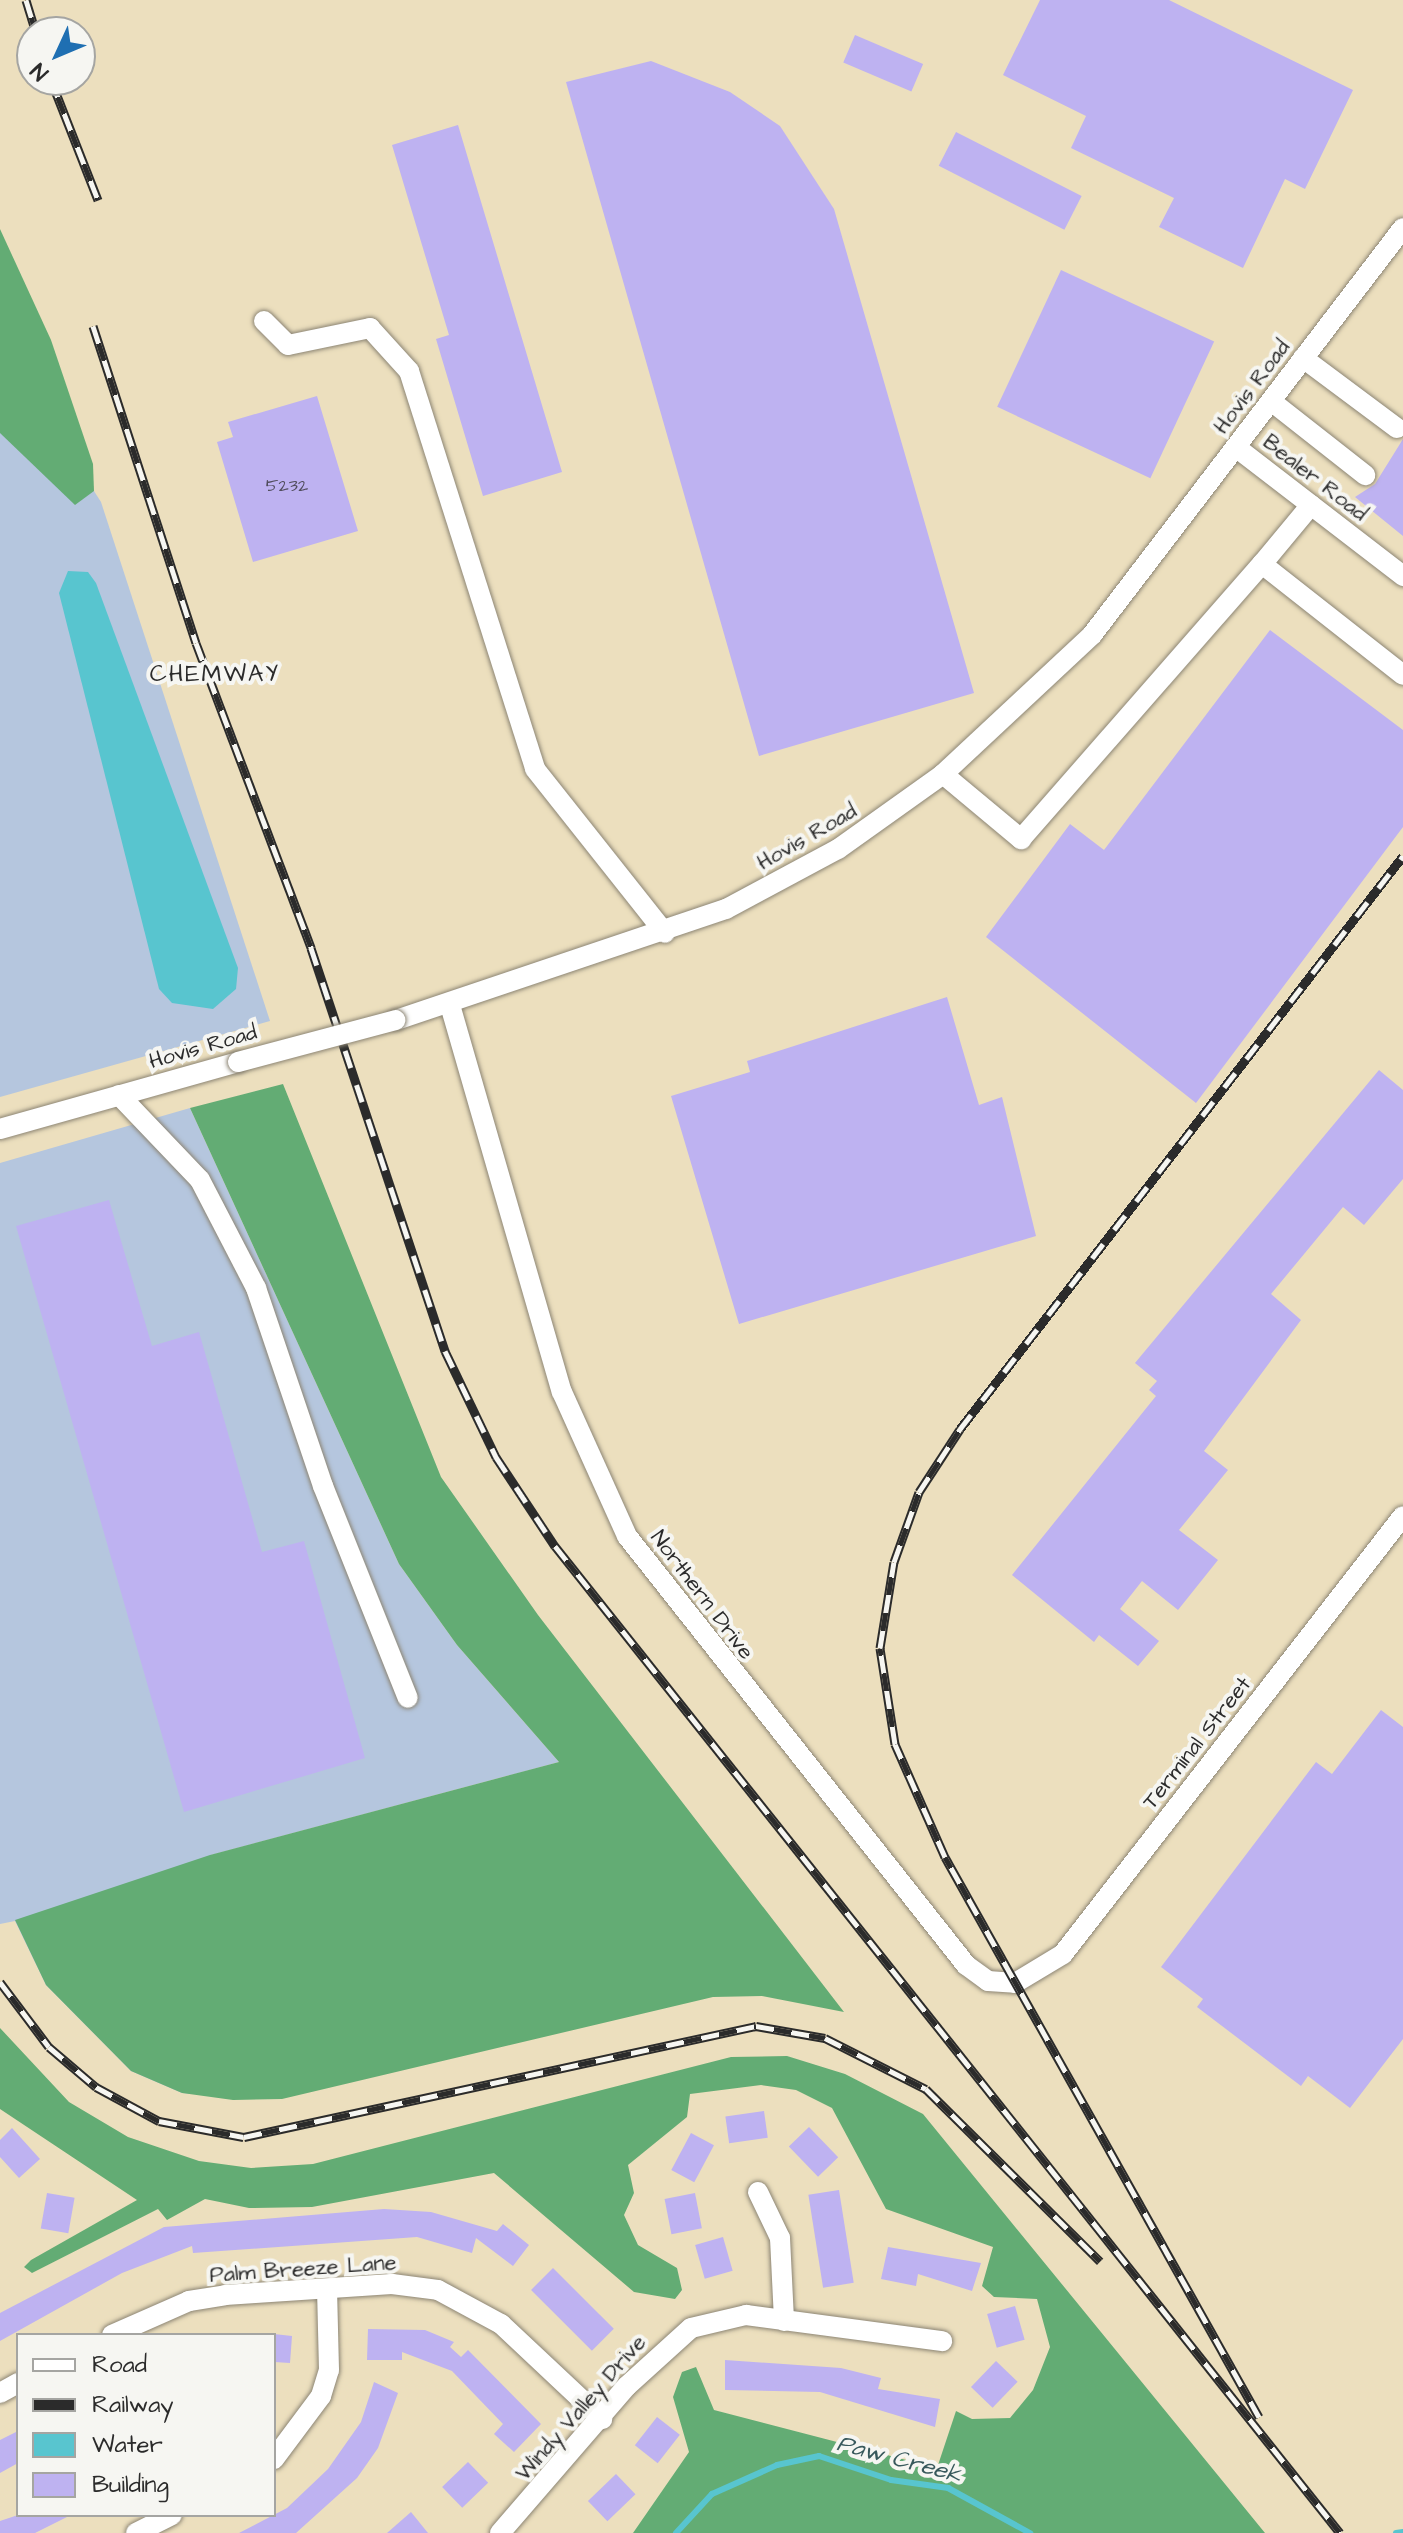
<!DOCTYPE html>
<style>
body{margin:0}
#map{position:relative;width:1403px;height:2533px;overflow:hidden;background:#ecdfbe;font-family:"Architects Daughter",sans-serif}
div>[style]{position:absolute}
.industrial>*{inset:0;background:#b5c6de}
.forest>*{inset:0;background:#63ac74}
.water>*{inset:0;background:#58c5cf}
.stream>*{height:6px;margin:-3px;padding:0 3px;transform-origin:3px;border-radius:3px;background:#58c5cf}
.building>*{inset:0;background:#beb2f1;transform-origin:0 0}
.roads{filter:drop-shadow(0 0 2px #8c8574) drop-shadow(0 0 2px #8c8574)}
.minor>*{height:20px;margin:-10px;padding:0 10px;transform-origin:10px;border-radius:10px;background:#fff}
.rail>*{height:9px;margin-top:-4.5px;transform-origin:0;background:repeating-linear-gradient(90deg,#f6f6f2 0 18px,#2b2b2b 0 36px);box-sizing:border-box;border-block:2px solid #2b2b2b}
.bridges{filter:drop-shadow(0 0 2px #8c8574) drop-shadow(0 0 2px #8c8574)}
.minor-bridge>*{height:20px;margin:-10px;padding:0 10px;transform-origin:10px;border-radius:10px;background:#fff}
span{translate:-50% -50%;white-space:nowrap;text-align:center;line-height:1.15;-webkit-text-stroke:8px #f6f6f2;paint-order:stroke}
.number-label{font-size:18px;color:#504d5c}
.number-label span{-webkit-text-stroke-width:0}
.street-label{font-size:22px;color:#2b2b2b}
.neighbourhood-label{font-size:24px;color:#2b2b2b;letter-spacing:2px}
.water-label{font-size:24px;color:#38595c;font-style:italic}
.legend{position:absolute;left:16px;top:2333px;width:260px;height:184px;box-sizing:border-box;background:#f6f6f2;border:2px solid #a5a5a2;margin:0;padding:10px 14px;list-style:none;font-size:24px;color:#2b2b2b}
.legend li{display:flex;align-items:center;gap:16px;height:40px}
.legend b{width:40px;border:2px solid #a5a5a2}
.north{position:absolute;left:16px;top:16px;width:80px;height:80px;box-sizing:border-box;background:#f6f6f2;border:2px solid #a5a5a2;border-radius:50%;rotate:226deg;font-size:22px;font-weight:700;line-height:32px;text-align:center;color:#2b2b2b}
.north::after{content:'';display:block;margin:auto;width:28px;height:36px;background:#1f6fb2;clip-path:polygon(50% 0,100% 100%,50% 72%,0 100%)}
</style>
<div id="map">
<div class="industrial">
<div style="clip-path:polygon(0 344px,101px 502px,270px 1021px,0 1097px)"></div>
<div style="clip-path:polygon(190px 1108px,399px 1564px,457px 1645px,559px 1762px,211px 1855px,282px 2099px,182px 2093px,131px 2071px,46px 1985px,15px 1921px,0 1924px,0 1163px)"></div>
</div>
<div class="forest">
<div style="clip-path:polygon(0 229px,51px 340px,93px 464px,94px 491px,75px 505px,0 433px)"></div>
<div style="clip-path:polygon(283px 1084px,441px 1477px,538px 1615px,844px 2012px,762px 1996px,713px 1997px,282px 2099px,233px 2100px,182px 2093px,131px 2071px,46px 1985px,15px 1920px,210px 1855px,559px 1762px,457px 1645px,399px 1564px,190px 1108px)"></div>
<div style="clip-path:polygon(0 2028px,69px 2102px,128px 2137px,199px 2161px,251px 2168px,313px 2164px,731px 2057px,787px 2056px,845px 2074px,923px 2114px,1265px 2533px,633px 2533px,689px 2452px,673px 2397px,682px 2372px,696px 2367px,714px 2410px,937px 2468px,956px 2411px,972px 2419px,1010px 2418px,1033px 2390px,1050px 2347px,1037px 2299px,994px 2297px,982px 2286px,993px 2247px,886px 2209px,832px 2108px,796px 2090px,761px 2085px,690px 2094px,687px 2117px,628px 2165px,634px 2193px,624px 2215px,638px 2245px,677px 2268px,682px 2290px,675px 2299px,634px 2292px,494px 2173px,312px 2207px,249px 2208px,205px 2199px,167px 2220px,158px 2209px,32px 2273px,24px 2267px,31px 2260px,137px 2200px,0 2109px)"></div>
</div>
<div class="water">
<div style="clip-path:polygon(68px 571px,88px 572px,96px 583px,238px 968px,236px 989px,213px 1009px,172px 1003px,159px 989px,59px 593px)"></div>
</div>
<div class="stream">
<div style="left:676px;top:2533px;width:53px;rotate:-47.3deg"></div>
<div style="left:712px;top:2494px;width:71px;rotate:-24deg"></div>
<div style="left:777px;top:2465px;width:43px;rotate:-12.1deg"></div>
<div style="left:819px;top:2456px;width:76px;rotate:18.4deg"></div>
<div style="left:891px;top:2480px;width:58px;rotate:8deg"></div>
<div style="left:948px;top:2488px;width:94px;rotate:28.8deg"></div>
<div style="left:1396px;top:2533px;width:7px;rotate:-8deg"></div>
</div>
<div class="building">
<div style="clip-path:polygon(1040px 0,1169px 0,1353px 90px,1305px 189px,1285px 179px,1243px 268px,1159px 227px,1174px 198px,1071px 148px,1086px 116px,1003px 75px)"></div>
<div style="left:855px;top:35px;width:74px;height:30px;rotate:23deg"></div>
<div style="clip-path:polygon(651px 61px,730px 92px,780px 126px,834px 209px,974px 693px,759px 756px,566px 82px)"></div>
<div style="clip-path:polygon(458px 125px,562px 472px,483px 496px,436px 339px,449px 335px,392px 145px)"></div>
<div style="left:956px;top:132px;width:141px;height:38px;rotate:27deg"></div>
<div style="left:1061px;top:270px;width:169px;height:151px;rotate:25deg"></div>
<div style="clip-path:polygon(317px 396px,358px 531px,253px 562px,217px 442px,233px 437px,228px 422px)"></div>
<div style="clip-path:polygon(1403px 439px,1403px 536px,1355px 497px,1375px 484px)"></div>
<div style="clip-path:polygon(1270px 630px,1403px 730px,1403px 827px,1196px 1103px,986px 937px,1070px 824px,1104px 850px)"></div>
<div style="clip-path:polygon(947px 997px,979px 1105px,1002px 1097px,1036px 1236px,739px 1324px,671px 1096px,750px 1072px,747px 1061px)"></div>
<div style="clip-path:polygon(1379px 1070px,1403px 1090px,1403px 1179px,1364px 1225px,1343px 1207px,1271px 1294px,1301px 1320px,1204px 1451px,1228px 1470px,1179px 1530px,1218px 1560px,1178px 1610px,1142px 1581px,1120px 1609px,1159px 1641px,1138px 1666px,1099px 1635px,1094px 1642px,1012px 1575px,1156px 1396px,1149px 1390px,1157px 1381px,1135px 1363px)"></div>
<div style="clip-path:polygon(109px 1200px,152px 1346px,199px 1332px,262px 1552px,304px 1541px,365px 1758px,184px 1812px,16px 1226px)"></div>
<div style="clip-path:polygon(1381px 1710px,1403px 1727px,1403px 2039px,1350px 2108px,1308px 2076px,1301px 2086px,1197px 2007px,1203px 1999px,1161px 1967px,1316px 1762px,1332px 1774px)"></div>
<div style="left:764px;top:2111px;width:27px;height:39px;rotate:82deg"></div>
<div style="left:809px;top:2127px;width:42px;height:28px;rotate:46deg"></div>
<div style="clip-path:polygon(12px 2128px,40px 2159px,19px 2178px,0 2157px,0 2140px)"></div>
<div style="left:691px;top:2133px;width:26px;height:42px;rotate:28deg"></div>
<div style="left:839px;top:2190px;width:94px;height:31px;rotate:81deg"></div>
<div style="left:47px;top:2193px;width:28px;height:36px;rotate:10deg"></div>
<div style="left:695px;top:2193px;width:36px;height:31px;rotate:79deg"></div>
<div style="clip-path:polygon(384px 2209px,431px 2212px,497px 2231px,503px 2224px,529px 2245px,513px 2266px,476px 2238px,472px 2253px,417px 2237px,193px 2253px,192px 2246px,122px 2273px,0 2341px,0 2313px,164px 2227px)"></div>
<div style="left:723px;top:2237px;width:35px;height:29px;rotate:74deg"></div>
<div style="clip-path:polygon(888px 2247px,981px 2263px,972px 2291px,918px 2274px,916px 2286px,881px 2279px)"></div>
<div style="left:553px;top:2268px;width:86px;height:31px;rotate:45deg"></div>
<div style="left:1015px;top:2306px;width:35px;height:29px;rotate:74deg"></div>
<div style="clip-path:polygon(368px 2329px,425px 2330px,454px 2342px,450px 2347px,461px 2357px,468px 2350px,541px 2424px,514px 2452px,494px 2434px,503px 2424px,452px 2371px,402px 2352px,402px 2360px,367px 2360px)"></div>
<div style="clip-path:polygon(274px 2334px,292px 2336px,290px 2363px,274px 2362px)"></div>
<div style="clip-path:polygon(725px 2360px,841px 2368px,881px 2378px,878px 2389px,940px 2399px,935px 2427px,820px 2392px,725px 2390px)"></div>
<div style="left:996px;top:2361px;width:30px;height:36px;rotate:44deg"></div>
<div style="clip-path:polygon(374px 2382px,398px 2393px,378px 2448px,357px 2478px,296px 2533px,239px 2533px,287px 2508px,328px 2469px,361px 2422px)"></div>
<div style="left:657px;top:2417px;width:29px;height:36px;rotate:38deg"></div>
<div style="clip-path:polygon(18px 2431px,18px 2463px,0 2473px,0 2440px)"></div>
<div style="left:468px;top:2462px;width:29px;height:36px;rotate:46deg"></div>
<div style="left:616px;top:2474px;width:28px;height:39px;rotate:46deg"></div>
<div style="clip-path:polygon(411px 2512px,428px 2533px,387px 2533px)"></div>
<div style="clip-path:polygon(18px 2515px,71px 2515px,35px 2533px,0 2533px,0 2521px)"></div>
</div>
<div class="roads">
<div class="minor">
<div style="left:264px;top:321px;width:34px;rotate:45deg"></div>
<div style="left:288px;top:345px;width:84px;rotate:-11.7deg"></div>
<div style="left:370px;top:328px;width:58px;rotate:47.8deg"></div>
<div style="left:409px;top:371px;width:417px;rotate:72.4deg"></div>
<div style="left:535px;top:769px;width:209px;rotate:51.6deg"></div>
<div style="left:1303px;top:358px;width:117px;rotate:36.7deg"></div>
<div style="left:1271px;top:401px;width:120px;rotate:38.2deg"></div>
<div style="left:1237px;top:448px;width:210px;rotate:37.6deg"></div>
<div style="left:1311px;top:505px;width:77px;rotate:129.7deg"></div>
<div style="left:1262px;top:564px;width:179px;rotate:38.2deg"></div>
<div style="left:943px;top:774px;width:102px;rotate:39.8deg"></div>
<div style="left:1021px;top:839px;width:366px;rotate:-48.8deg"></div>
<div style="left:450px;top:1005px;width:403px;rotate:73.9deg"></div>
<div style="left:562px;top:1392px;width:158px;rotate:65.7deg"></div>
<div style="left:627px;top:1536px;width:547px;rotate:51.68deg"></div>
<div style="left:966px;top:1965px;width:27px;rotate:36deg"></div>
<div style="left:988px;top:1981px;width:27px;rotate:4deg"></div>
<div style="left:1015px;top:1983px;width:56px;rotate:-31.1deg"></div>
<div style="left:1063px;top:1954px;width:554px;rotate:-52.18deg"></div>
<div style="left:396px;top:1020px;width:348px;rotate:-18.6deg"></div>
<div style="left:726px;top:909px;width:127px;rotate:-28.2deg"></div>
<div style="left:838px;top:849px;width:129px;rotate:-35.5deg"></div>
<div style="left:943px;top:774px;width:204px;rotate:-43deg"></div>
<div style="left:1092px;top:635px;width:512px;rotate:-52.62deg"></div>
<div style="left:119px;top:1095px;width:117px;rotate:46.4deg"></div>
<div style="left:200px;top:1180px;width:122px;rotate:62.6deg"></div>
<div style="left:256px;top:1288px;width:209px;rotate:71.3deg"></div>
<div style="left:323px;top:1486px;width:228px;rotate:68.2deg"></div>
<div style="left:0;top:1129px;width:247px;rotate:-15.7deg"></div>
<div style="left:758px;top:2192px;width:51px;rotate:64.4deg"></div>
<div style="left:780px;top:2238px;width:83px;rotate:87.2deg"></div>
<div style="left:112px;top:2335px;width:84px;rotate:-23.8deg"></div>
<div style="left:189px;top:2301px;width:36px;rotate:-9deg"></div>
<div style="left:225px;top:2295px;width:167px;rotate:-3.8deg"></div>
<div style="left:392px;top:2284px;width:46px;rotate:7.4deg"></div>
<div style="left:438px;top:2290px;width:72px;rotate:28.4deg"></div>
<div style="left:501px;top:2324px;width:139px;rotate:43.2deg"></div>
<div style="left:0;top:2393px;width:21px;rotate:-29deg"></div>
<div style="left:274px;top:2459px;width:79px;rotate:-53.3deg"></div>
<div style="left:321px;top:2396px;width:27px;rotate:-73deg"></div>
<div style="left:329px;top:2370px;width:80px;rotate:-91.4deg"></div>
<div style="left:136px;top:2533px;width:40px;rotate:-26.6deg"></div>
<div style="left:500px;top:2533px;width:194px;rotate:-49.2deg"></div>
<div style="left:627px;top:2386px;width:86px;rotate:-42.2deg"></div>
<div style="left:691px;top:2328px;width:57px;rotate:-13.3deg"></div>
<div style="left:746px;top:2315px;width:198px;rotate:7.6deg"></div>
</div>
</div>
<div class="rail">
<div style="left:26px;top:0;width:34px;rotate:73deg"></div>
<div style="left:51px;top:80px;width:129px;rotate:68.6deg"></div>
<div style="left:93px;top:326px;width:333px;rotate:72deg"></div>
<div style="left:196px;top:643px;width:326px;rotate:69.3deg"></div>
<div style="left:311px;top:948px;width:425px;rotate:71.6deg"></div>
<div style="left:445px;top:1351px;width:118px;rotate:64.3deg"></div>
<div style="left:496px;top:1457px;width:107px;rotate:56.5deg"></div>
<div style="left:555px;top:1546px;width:1261px;rotate:51.5deg"></div>
<div style="left:0;top:1982px;width:81px;rotate:53deg"></div>
<div style="left:49px;top:2047px;width:62px;rotate:40.4deg"></div>
<div style="left:96px;top:2087px;width:72px;rotate:28.4deg"></div>
<div style="left:159px;top:2121px;width:86px;rotate:10.7deg"></div>
<div style="left:244px;top:2137px;width:524px;rotate:-12.23deg"></div>
<div style="left:756px;top:2026px;width:70px;rotate:9.9deg"></div>
<div style="left:825px;top:2038px;width:113px;rotate:26.8deg"></div>
<div style="left:926px;top:2089px;width:245px;rotate:44.7deg"></div>
<div style="left:1259px;top:2417px;width:642px;rotate:-119.28deg"></div>
<div style="left:945px;top:1857px;width:124px;rotate:-113.9deg"></div>
<div style="left:895px;top:1744px;width:97px;rotate:-98.9deg"></div>
<div style="left:880px;top:1648px;width:87px;rotate:-80.8deg"></div>
<div style="left:894px;top:1562px;width:74px;rotate:-70.3deg"></div>
<div style="left:919px;top:1492px;width:75px;rotate:-56.9deg"></div>
<div style="left:960px;top:1429px;width:724px;rotate:-52.29deg"></div>
</div>
<div class="bridges">
<div class="minor-bridge">
<div style="left:238px;top:1062px;width:163px;rotate:-14.9deg"></div>
</div>
</div>
<div class="number-label">
<span style="left:287px;top:486px">5232</span>
</div>
<div class="street-label">
<span style="left:1252px;top:387px;rotate:-53deg">Hovis Road</span>
<span style="left:1315px;top:478px;rotate:38deg">Bealer Road</span>
<span style="left:807px;top:837px;rotate:-30deg">Hovis Road</span>
<span style="left:203px;top:1047px;rotate:-16deg">Hovis Road</span>
<span style="left:702px;top:1595px;rotate:53deg">Northern Drive</span>
<span style="left:1197px;top:1743px;rotate:-52deg">Terminal Street</span>
<span style="left:303px;top:2269px;rotate:-4deg">Palm Breeze Lane</span>
<span style="left:581px;top:2408px;rotate:-49deg">Windy Valley Drive</span>
</div>
<div class="neighbourhood-label">
<span style="left:215px;top:675px">CHEMWAY</span>
</div>
<div class="water-label">
<span style="left:899px;top:2460px;rotate:15deg">Paw Creek</span>
</div>
<ul class="legend">
<li><b style="height:10px;background:#fff"></b>Road</li>
<li><b style="height:10px;background:#2b2b2b"></b>Railway</li>
<li><b style="height:22px;background:#58c5cf"></b>Water</li>
<li><b style="height:22px;background:#beb2f1"></b>Building</li>
</ul>
<div class="north">N</div>
</div>
